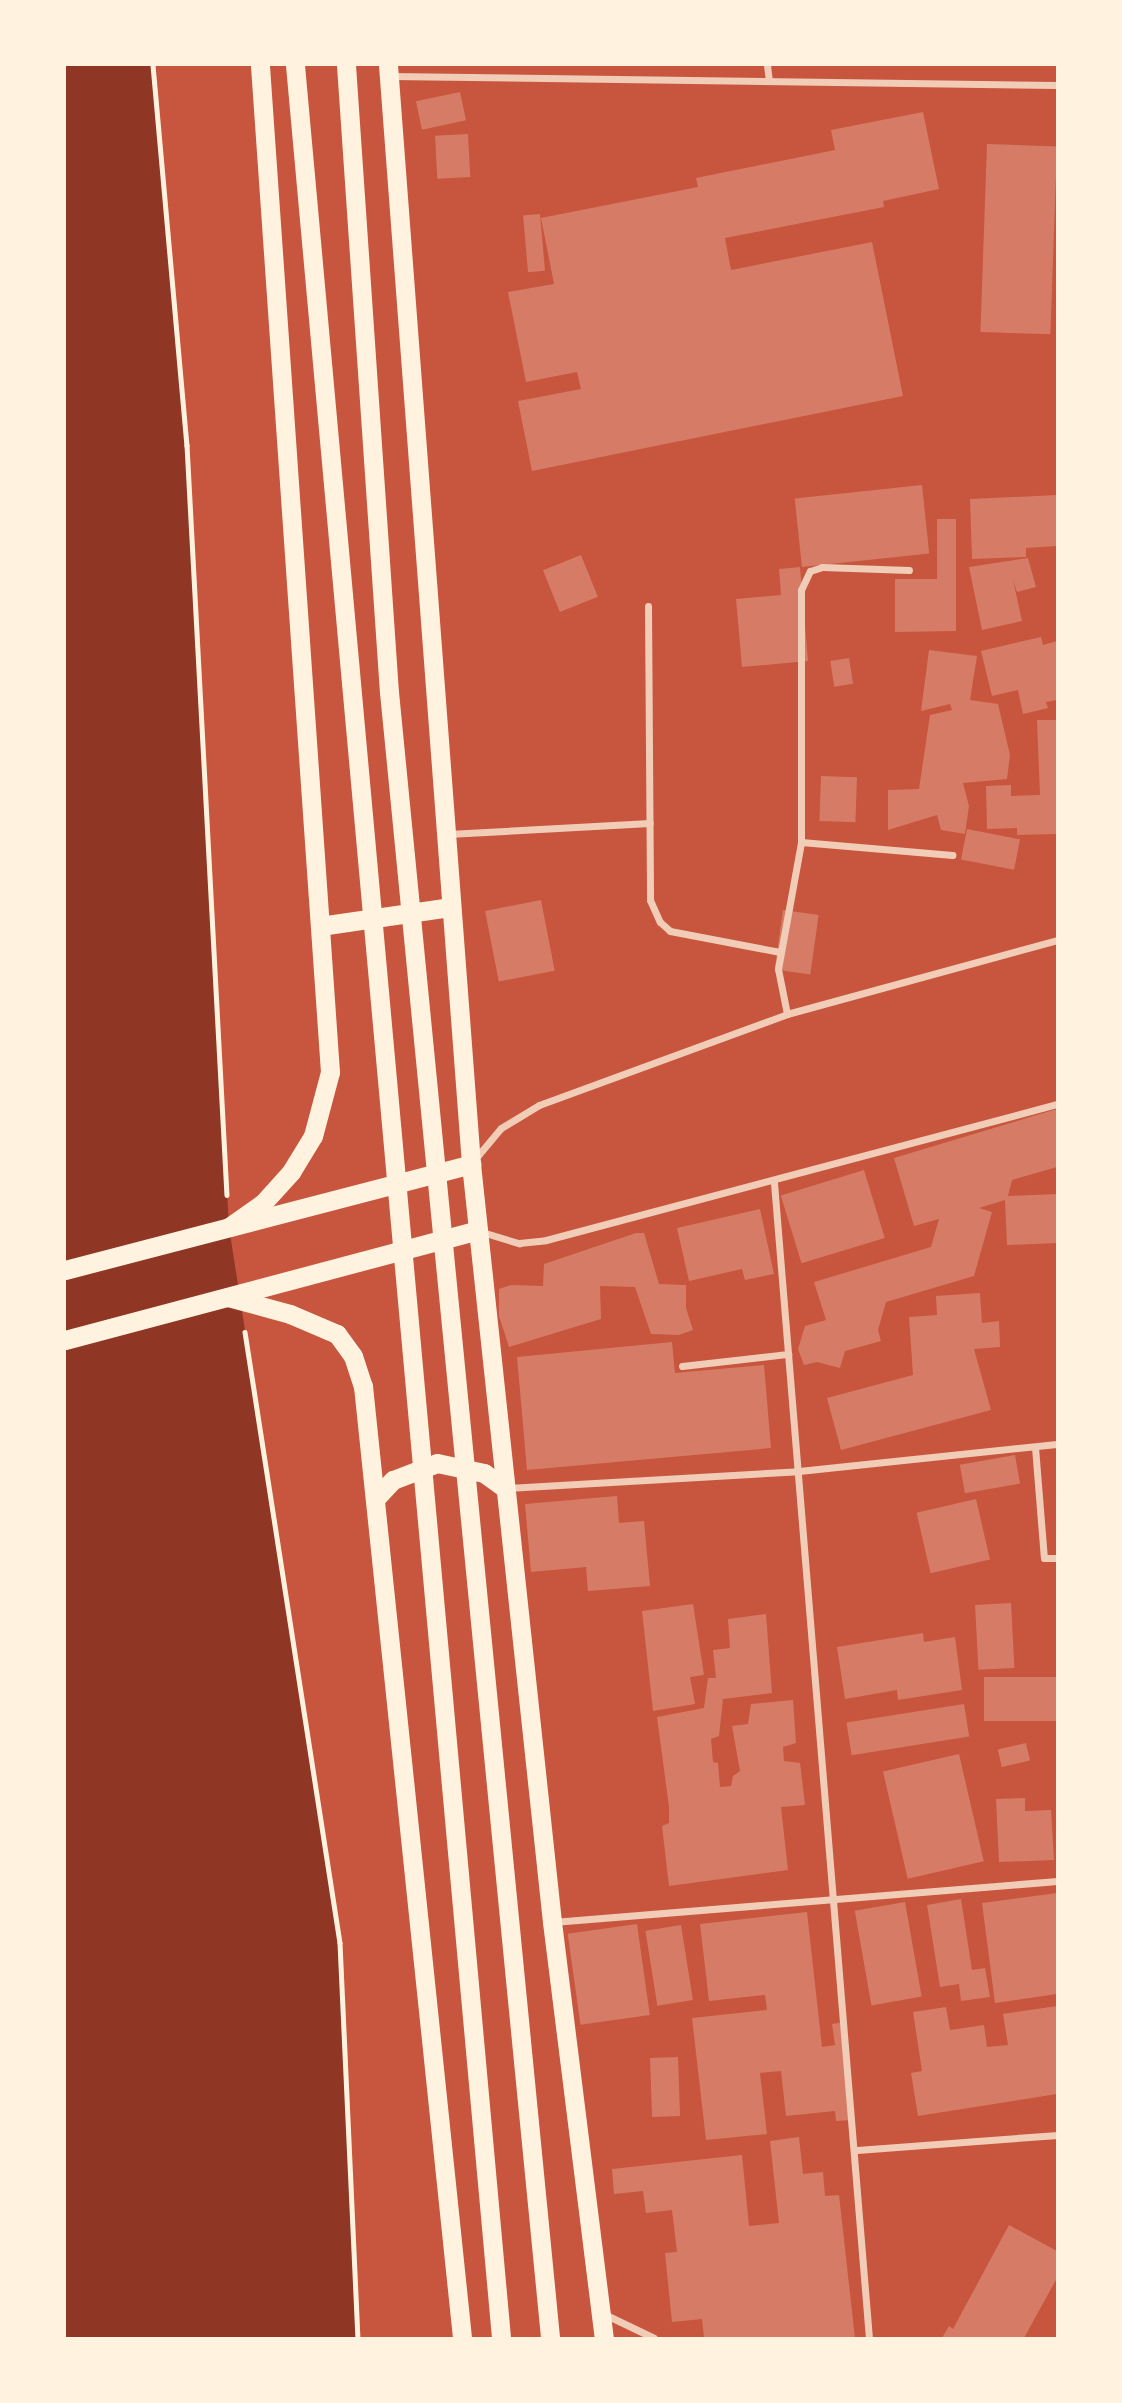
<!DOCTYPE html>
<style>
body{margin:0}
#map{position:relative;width:1122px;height:2403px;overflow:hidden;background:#c8553d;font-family:"Sofia Sans Condensed",sans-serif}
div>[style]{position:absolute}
.water>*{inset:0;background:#8f3625}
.building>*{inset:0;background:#d67c66;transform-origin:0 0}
.path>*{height:4.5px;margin:-2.25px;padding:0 2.25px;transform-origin:2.25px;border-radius:2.25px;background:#fff3e0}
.minor>*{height:7px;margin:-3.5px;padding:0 3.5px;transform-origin:3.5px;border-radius:3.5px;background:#f1ccb7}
.trunk>*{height:19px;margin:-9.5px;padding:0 9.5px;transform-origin:9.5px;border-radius:9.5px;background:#fff3e0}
span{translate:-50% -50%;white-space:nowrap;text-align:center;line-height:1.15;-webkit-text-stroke:5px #fff3e0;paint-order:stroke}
.frame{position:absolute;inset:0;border:66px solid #fff3e0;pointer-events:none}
</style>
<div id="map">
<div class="water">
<div style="clip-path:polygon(65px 65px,153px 65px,187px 445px,229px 1227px,340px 1943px,358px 2338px,65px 2338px)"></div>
</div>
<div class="building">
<div style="left:460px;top:92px;width:29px;height:45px;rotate:78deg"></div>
<div style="clip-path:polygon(923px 112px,939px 189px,883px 201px,884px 207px,725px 238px,731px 270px,872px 242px,903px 396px,532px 471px,518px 401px,581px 389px,577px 372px,526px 382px,508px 292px,554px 284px,541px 218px,698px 187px,696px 178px,835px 150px,831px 130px)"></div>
<div style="left:468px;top:134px;width:43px;height:33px;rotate:87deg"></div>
<div style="left:987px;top:144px;width:70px;height:188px;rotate:2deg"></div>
<div style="left:540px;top:214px;width:57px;height:17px;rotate:85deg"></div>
<div style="left:922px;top:485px;width:69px;height:128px;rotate:84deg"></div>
<div style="clip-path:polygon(1057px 495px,1057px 546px,1026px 548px,1026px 557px,972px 559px,970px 499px)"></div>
<div style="clip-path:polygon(937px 519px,956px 519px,956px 631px,895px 632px,895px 579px,937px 579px)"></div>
<div style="left:581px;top:555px;width:45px;height:41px;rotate:68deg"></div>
<div style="clip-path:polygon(1028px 558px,1036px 587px,1017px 592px,1013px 580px,1022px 621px,982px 630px,969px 567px)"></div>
<div style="clip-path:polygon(800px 567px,808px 661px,742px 667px,736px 599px,781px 595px,779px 569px)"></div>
<div style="clip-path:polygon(1041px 637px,1043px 645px,1057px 641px,1057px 700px,1046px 702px,1048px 708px,1023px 714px,1018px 690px,992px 696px,981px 651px)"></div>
<div style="clip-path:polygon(929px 650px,977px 656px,970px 700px,998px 704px,1010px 755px,1007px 779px,963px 783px,969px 806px,965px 834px,941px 830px,937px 815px,888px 830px,888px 790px,919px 789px,930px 715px,952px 710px,950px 704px,921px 711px)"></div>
<div style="left:849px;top:658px;width:26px;height:19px;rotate:81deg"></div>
<div style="clip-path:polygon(1037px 720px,1057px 720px,1057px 834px,1017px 835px,1017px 828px,987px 829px,986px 786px,1011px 785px,1011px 796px,1040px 795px)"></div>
<div style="left:821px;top:776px;width:36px;height:45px;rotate:2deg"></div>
<div style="left:967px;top:829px;width:54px;height:31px;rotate:11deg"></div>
<div style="left:541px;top:900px;width:72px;height:57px;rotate:79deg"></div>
<div style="left:783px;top:910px;width:36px;height:60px;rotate:8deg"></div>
<div style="clip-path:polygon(1057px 1109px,1057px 1167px,1012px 1180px,1008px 1196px,1057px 1194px,1057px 1243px,1007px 1245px,1005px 1200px,979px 1208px,992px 1212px,974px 1276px,886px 1302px,878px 1330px,881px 1341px,845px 1351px,840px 1368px,817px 1362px,804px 1365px,798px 1349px,805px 1326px,826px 1320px,814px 1282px,931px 1247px,939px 1219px,914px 1226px,894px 1158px)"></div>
<div style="left:864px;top:1170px;width:71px;height:87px;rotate:73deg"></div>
<div style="clip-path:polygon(760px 1209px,774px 1274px,745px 1280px,742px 1269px,689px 1281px,677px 1228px)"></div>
<div style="clip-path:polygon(636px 1233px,644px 1233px,659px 1284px,686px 1285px,686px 1308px,693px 1330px,679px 1335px,651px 1334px,635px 1287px,600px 1286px,601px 1319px,509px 1347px,499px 1316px,499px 1289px,511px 1285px,543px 1286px,544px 1264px)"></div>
<div style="clip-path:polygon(980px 1293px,982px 1323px,999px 1321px,1000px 1347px,974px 1349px,991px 1410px,841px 1450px,827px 1398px,913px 1375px,909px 1317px,937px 1315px,936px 1296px)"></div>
<div style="clip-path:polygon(672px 1342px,675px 1373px,764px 1365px,771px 1448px,527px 1470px,517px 1357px)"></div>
<div style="left:1015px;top:1455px;width:29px;height:56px;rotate:80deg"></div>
<div style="clip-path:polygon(617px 1496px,619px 1523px,644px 1521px,650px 1586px,588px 1591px,586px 1567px,531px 1572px,525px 1504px)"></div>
<div style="left:976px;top:1499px;width:62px;height:61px;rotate:77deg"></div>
<div style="left:1011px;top:1603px;width:65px;height:36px;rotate:87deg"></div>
<div style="clip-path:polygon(693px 1604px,704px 1675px,690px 1677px,695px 1704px,653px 1711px,642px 1611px)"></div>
<div style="clip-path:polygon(766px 1614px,772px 1693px,723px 1699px,719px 1736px,711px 1739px,713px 1762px,718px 1763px,720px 1787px,731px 1786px,733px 1776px,740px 1771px,732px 1726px,748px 1724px,751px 1704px,793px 1700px,796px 1743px,783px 1747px,784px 1761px,800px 1763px,805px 1805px,781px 1807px,788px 1870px,669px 1886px,662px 1826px,669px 1823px,669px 1807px,657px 1717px,704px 1708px,708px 1678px,716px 1678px,713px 1650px,730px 1648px,728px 1619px)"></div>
<div style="clip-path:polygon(923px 1633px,924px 1642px,955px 1637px,962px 1690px,898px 1700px,897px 1690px,845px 1699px,837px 1647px)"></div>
<div style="left:1057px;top:1677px;width:44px;height:73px;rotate:90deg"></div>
<div style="left:964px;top:1704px;width:33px;height:119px;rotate:81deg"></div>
<div style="left:1026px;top:1743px;width:18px;height:29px;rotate:77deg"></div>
<div style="left:959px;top:1754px;width:110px;height:78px;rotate:77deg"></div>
<div style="clip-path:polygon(1025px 1798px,1025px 1811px,1051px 1810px,1054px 1860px,999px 1862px,996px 1799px)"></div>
<div style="clip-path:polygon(1057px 1893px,1057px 1994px,995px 2003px,982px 1903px)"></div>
<div style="clip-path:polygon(961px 1899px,972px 1970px,985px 1968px,990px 1997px,961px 2001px,959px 1984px,940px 1987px,927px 1905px)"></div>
<div style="left:905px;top:1902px;width:96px;height:51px;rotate:80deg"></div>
<div style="clip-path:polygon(807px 1912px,822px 2047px,835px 2045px,832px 2024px,845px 2022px,851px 2120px,836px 2121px,835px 2111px,786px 2116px,781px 2071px,760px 2073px,767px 2134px,706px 2140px,692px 2018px,767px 2010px,765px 1995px,709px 2001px,700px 1924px)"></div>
<div style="left:637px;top:1924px;width:92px;height:70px;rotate:82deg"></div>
<div style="left:681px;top:1925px;width:76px;height:36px;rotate:81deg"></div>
<div style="clip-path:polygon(1057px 2006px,1057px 2094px,918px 2116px,911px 2073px,922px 2071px,913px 2012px,946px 2007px,950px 2030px,984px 2025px,987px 2047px,1008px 2045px,1003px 2014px)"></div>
<div style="left:678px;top:2057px;width:59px;height:28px;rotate:88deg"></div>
<div style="clip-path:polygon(799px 2137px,803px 2174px,823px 2172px,825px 2196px,839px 2195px,855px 2338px,704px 2338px,702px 2319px,672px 2322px,665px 2253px,677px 2252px,672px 2210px,646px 2213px,643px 2191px,614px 2194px,612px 2169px,742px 2155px,749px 2226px,779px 2223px,770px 2141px)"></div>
<div style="clip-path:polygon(1009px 2225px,1057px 2251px,1057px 2278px,1024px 2338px,942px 2338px,949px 2326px,953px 2329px)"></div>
</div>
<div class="path">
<div style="left:153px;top:65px;width:382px;rotate:84.9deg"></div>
<div style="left:187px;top:445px;width:751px;rotate:86.95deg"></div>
<div style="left:245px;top:1332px;width:618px;rotate:81.16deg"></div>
<div style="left:340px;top:1943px;width:395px;rotate:87.4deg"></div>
</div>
<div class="minor">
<div style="left:767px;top:65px;width:16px;rotate:83deg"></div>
<div style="left:390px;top:76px;width:667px;rotate:0.77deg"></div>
<div style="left:648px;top:606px;width:294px;rotate:89.6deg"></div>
<div style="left:650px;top:900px;width:24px;rotate:66deg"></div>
<div style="left:660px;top:922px;width:13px;rotate:42deg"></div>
<div style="left:670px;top:931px;width:112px;rotate:10.8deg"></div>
<div style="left:448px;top:834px;width:202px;rotate:-3.1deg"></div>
<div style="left:801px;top:842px;width:152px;rotate:4.9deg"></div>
<div style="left:787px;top:1014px;width:46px;rotate:-101.3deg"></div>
<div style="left:778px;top:969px;width:129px;rotate:-79.7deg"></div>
<div style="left:801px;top:842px;width:252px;rotate:-90deg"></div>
<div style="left:801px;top:590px;width:21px;rotate:-65deg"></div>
<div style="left:810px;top:571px;width:13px;rotate:-18deg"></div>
<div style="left:822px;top:567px;width:87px;rotate:2deg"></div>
<div style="left:475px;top:1159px;width:40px;rotate:-50deg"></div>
<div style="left:501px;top:1128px;width:44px;rotate:-31.2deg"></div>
<div style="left:539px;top:1105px;width:264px;rotate:-20.1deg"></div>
<div style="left:787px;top:1014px;width:280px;rotate:-15.3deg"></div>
<div style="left:774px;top:1183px;width:1159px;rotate:85.3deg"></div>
<div style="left:482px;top:1232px;width:39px;rotate:17deg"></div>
<div style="left:519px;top:1243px;width:27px;rotate:-6deg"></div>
<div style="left:546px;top:1240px;width:529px;rotate:-14.9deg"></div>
<div style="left:682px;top:1366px;width:107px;rotate:-6.5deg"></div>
<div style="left:1035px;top:1447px;width:111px;rotate:85.4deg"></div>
<div style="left:1044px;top:1558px;width:13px"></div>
<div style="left:507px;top:1488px;width:292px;rotate:-3.3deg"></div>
<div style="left:799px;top:1471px;width:259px;rotate:-6deg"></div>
<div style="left:553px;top:1922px;width:506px;rotate:-4.65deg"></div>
<div style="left:857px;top:2150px;width:201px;rotate:-4.3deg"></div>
<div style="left:604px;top:2314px;width:55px;rotate:25.6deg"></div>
</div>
<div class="trunk">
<div style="left:295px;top:65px;width:2282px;rotate:84.82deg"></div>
<div style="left:346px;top:65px;width:628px;rotate:86.08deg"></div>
<div style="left:389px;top:692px;width:1654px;rotate:84.41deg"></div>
<div style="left:388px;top:65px;width:1102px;rotate:85.68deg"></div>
<div style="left:471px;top:1164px;width:762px;rotate:83.9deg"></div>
<div style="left:552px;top:1922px;width:419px;rotate:82.9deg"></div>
<div style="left:320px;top:926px;width:131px;rotate:-8.3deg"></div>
<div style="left:229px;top:1227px;width:42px;rotate:-35.2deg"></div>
<div style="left:263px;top:1203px;width:42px;rotate:-47.9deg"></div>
<div style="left:291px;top:1172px;width:42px;rotate:-58.6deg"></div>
<div style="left:313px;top:1136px;width:66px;rotate:-75.1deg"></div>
<div style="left:330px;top:1072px;width:1009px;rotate:-93.98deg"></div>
<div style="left:65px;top:1270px;width:420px;rotate:-14.6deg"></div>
<div style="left:228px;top:1297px;width:64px;rotate:15.3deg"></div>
<div style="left:290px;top:1314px;width:51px;rotate:23.1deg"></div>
<div style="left:337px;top:1334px;width:27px;rotate:54deg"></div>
<div style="left:353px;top:1356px;width:32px;rotate:72deg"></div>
<div style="left:363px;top:1386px;width:957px;rotate:84.06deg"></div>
<div style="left:65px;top:1340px;width:427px;rotate:-14.9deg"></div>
<div style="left:376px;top:1498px;width:25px;rotate:-47deg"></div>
<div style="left:393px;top:1480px;width:47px;rotate:-21.1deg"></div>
<div style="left:437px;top:1463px;width:48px;rotate:12deg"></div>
<div style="left:484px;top:1473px;width:24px;rotate:36deg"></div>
</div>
<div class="frame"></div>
</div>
